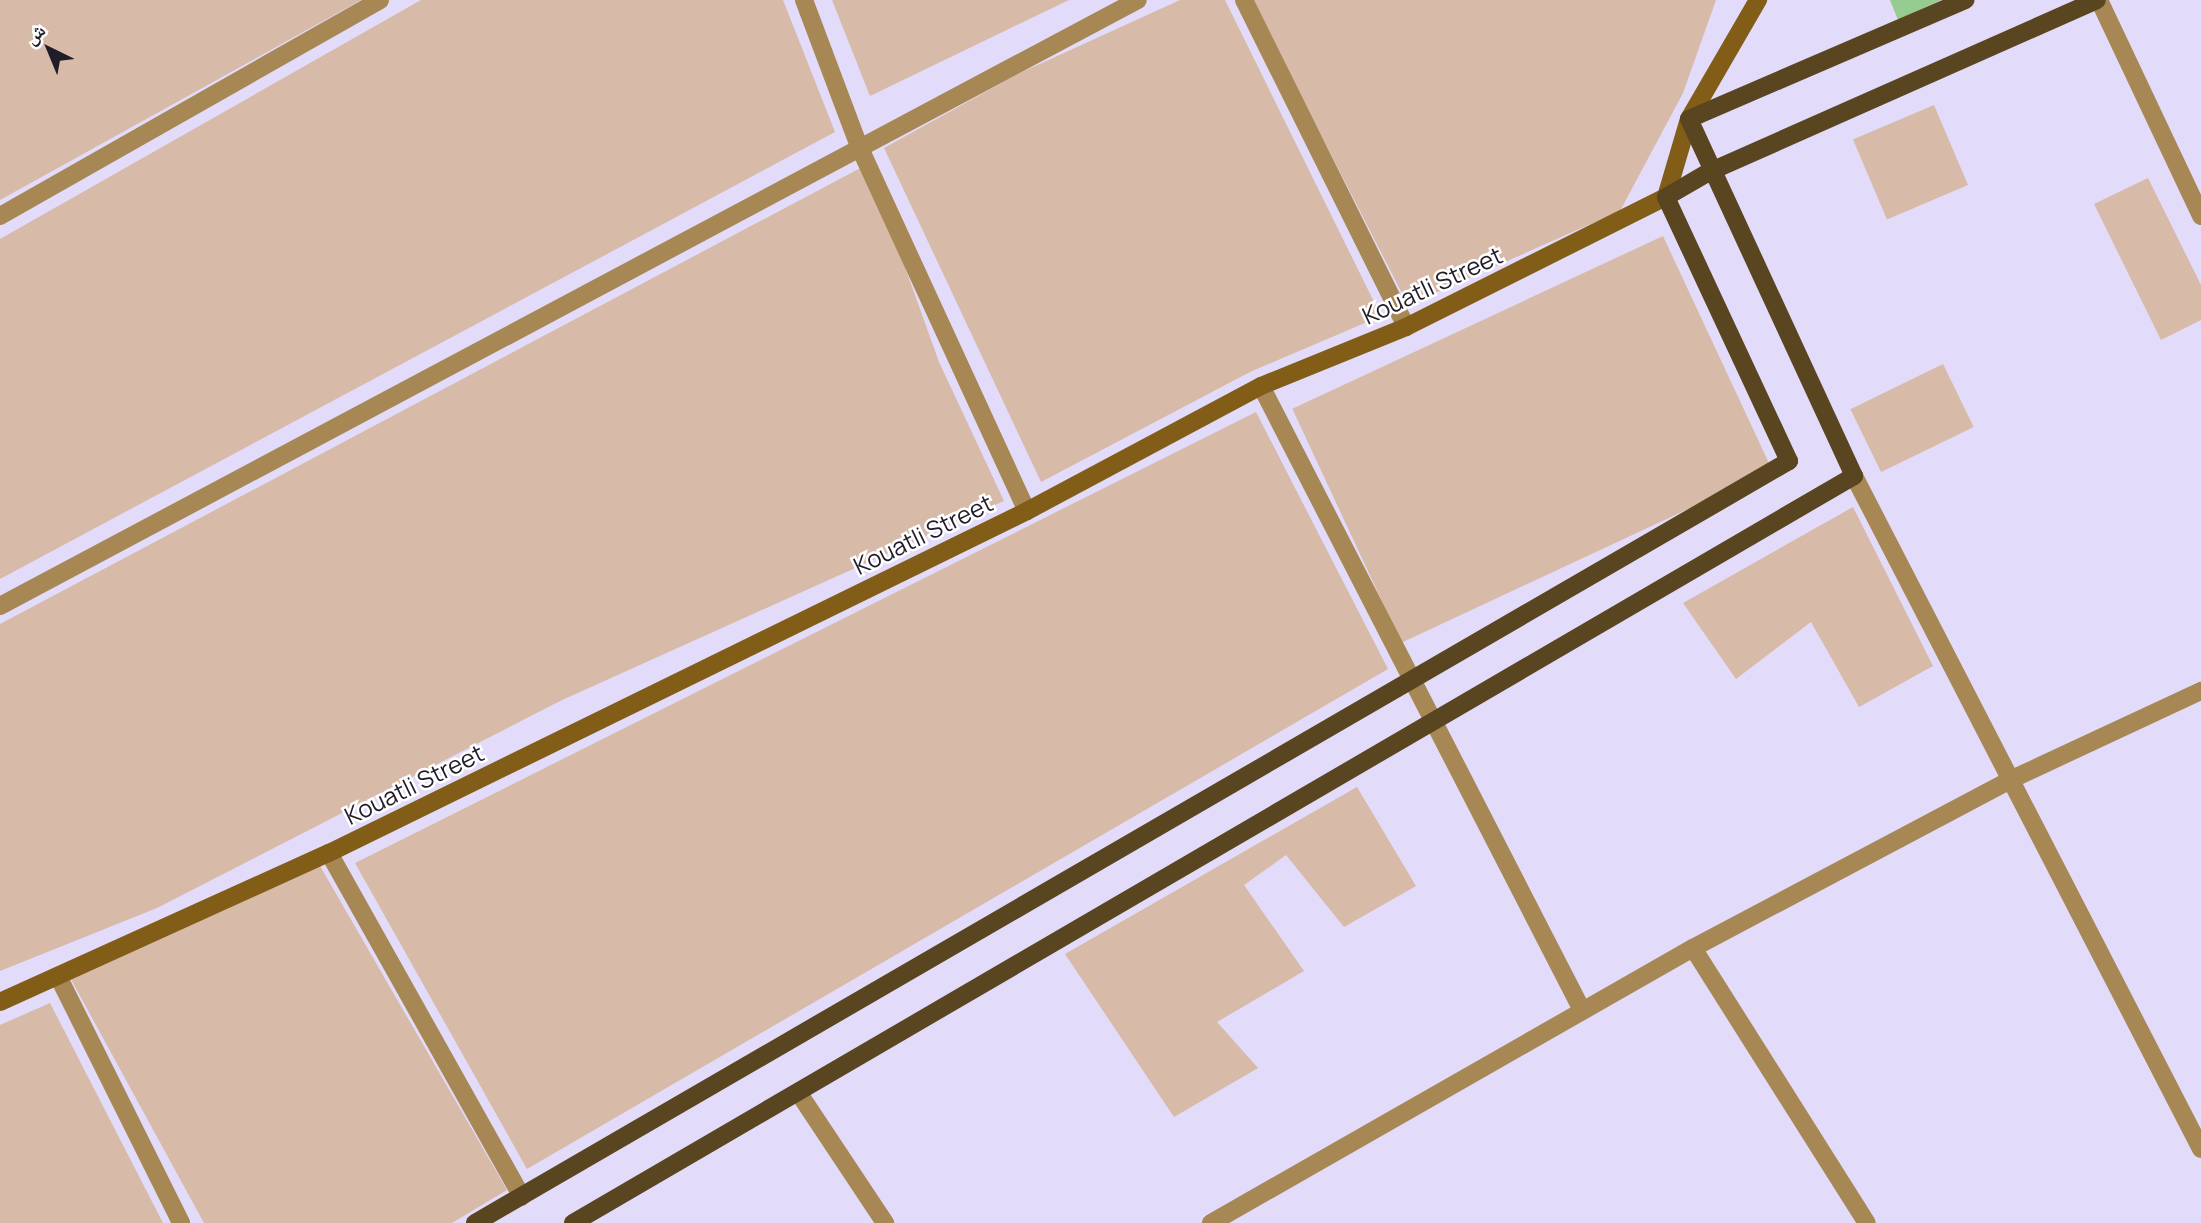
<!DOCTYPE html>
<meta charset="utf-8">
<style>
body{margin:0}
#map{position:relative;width:2201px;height:1223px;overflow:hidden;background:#e2dbfa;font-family:Manrope,"Noto Naskh Arabic",sans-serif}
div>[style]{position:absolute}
.green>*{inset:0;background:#96cc8f}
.building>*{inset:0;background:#d7baa7;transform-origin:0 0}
.lane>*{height:18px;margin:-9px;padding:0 9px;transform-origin:9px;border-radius:9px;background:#a78754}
.street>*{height:18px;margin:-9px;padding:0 9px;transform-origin:9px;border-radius:9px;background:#a78754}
.secondary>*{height:18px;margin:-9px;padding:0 9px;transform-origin:9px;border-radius:9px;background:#825d17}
.primary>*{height:18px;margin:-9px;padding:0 9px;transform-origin:9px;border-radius:9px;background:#5a4521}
span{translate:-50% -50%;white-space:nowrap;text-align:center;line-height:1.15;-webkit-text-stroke:5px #fff;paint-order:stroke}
.street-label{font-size:24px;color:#201d28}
.north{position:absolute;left:14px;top:14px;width:70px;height:70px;-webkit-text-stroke:5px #fff;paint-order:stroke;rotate:317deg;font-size:19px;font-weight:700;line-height:28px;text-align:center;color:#201d28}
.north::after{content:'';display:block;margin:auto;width:24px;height:32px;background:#201d28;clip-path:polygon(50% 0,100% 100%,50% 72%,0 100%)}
</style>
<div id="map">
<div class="green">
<div style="clip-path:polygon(1890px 0,1941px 0,1898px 20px)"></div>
</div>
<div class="building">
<div style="clip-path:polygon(0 0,361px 0,0 200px)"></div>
<div style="clip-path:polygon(421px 0,783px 0,835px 132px,0 579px,0 239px)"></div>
<div style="clip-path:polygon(832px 0,1069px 0,870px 96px)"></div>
<div style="clip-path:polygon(1180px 0,1225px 0,1381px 316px,1250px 372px,1041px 482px,884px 148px,1020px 73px)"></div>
<div style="clip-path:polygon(1252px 0,1716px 0,1683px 93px,1620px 211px,1408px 305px)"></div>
<div style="left:1934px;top:105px;width:87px;height:88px;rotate:67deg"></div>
<div style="clip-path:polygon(868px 164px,939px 362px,1004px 501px,560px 701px,157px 908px,0 971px,0 624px)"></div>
<div style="clip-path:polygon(2148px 178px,2201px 285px,2201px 320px,2161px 340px,2094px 204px)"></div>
<div style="left:1663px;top:236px;width:258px;height:409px;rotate:65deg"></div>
<div style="left:1943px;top:364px;width:70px;height:103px;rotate:64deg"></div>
<div style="clip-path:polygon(1256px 412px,1388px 669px,527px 1169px,355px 863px)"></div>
<div style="clip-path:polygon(1853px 507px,1933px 666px,1859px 707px,1811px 622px,1736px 679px,1683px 603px)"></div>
<div style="clip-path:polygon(1357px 787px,1416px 886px,1344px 927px,1286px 855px,1244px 885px,1304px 971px,1217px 1022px,1258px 1068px,1174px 1117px,1065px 954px)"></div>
<div style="clip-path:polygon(316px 859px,507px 1190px,452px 1223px,204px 1223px,67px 972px)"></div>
<div style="clip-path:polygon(50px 1003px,163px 1223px,0 1223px,0 1025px)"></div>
</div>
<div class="lane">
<div style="left:1244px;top:0;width:365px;rotate:63.6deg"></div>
<div style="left:58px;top:976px;width:276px;rotate:63.5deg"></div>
</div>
<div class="street">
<div style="left:804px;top:0;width:154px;rotate:69.4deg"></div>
<div style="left:858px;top:144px;width:404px;rotate:65.3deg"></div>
<div style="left:2099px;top:0;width:239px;rotate:64.7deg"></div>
<div style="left:0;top:216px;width:437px;rotate:-29.6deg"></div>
<div style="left:1261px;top:386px;width:699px;rotate:62.78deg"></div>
<div style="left:1854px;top:476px;width:757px;rotate:62.72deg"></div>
<div style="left:0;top:606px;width:1289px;rotate:-28.04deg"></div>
<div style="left:329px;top:853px;width:394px;rotate:60.7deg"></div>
<div style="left:1693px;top:948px;width:325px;rotate:57.7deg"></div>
<div style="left:800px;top:1095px;width:154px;rotate:56.4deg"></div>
<div style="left:1211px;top:1223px;width:555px;rotate:-29.71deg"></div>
<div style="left:1693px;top:948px;width:359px;rotate:-27.9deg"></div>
<div style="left:2010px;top:780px;width:211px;rotate:-25deg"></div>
</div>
<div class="secondary">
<div style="left:0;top:1002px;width:361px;rotate:-24.4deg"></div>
<div style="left:329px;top:853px;width:777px;rotate:-26.1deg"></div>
<div style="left:1027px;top:511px;width:265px;rotate:-28.1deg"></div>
<div style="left:1261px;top:386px;width:157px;rotate:-22.1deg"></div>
<div style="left:1406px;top:327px;width:291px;rotate:-26.6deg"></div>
<div style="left:1666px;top:197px;width:81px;rotate:-73.6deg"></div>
<div style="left:1689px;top:119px;width:138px;rotate:-59.9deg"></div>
</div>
<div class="primary">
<div style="left:475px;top:1223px;width:1519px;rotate:-30.11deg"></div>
<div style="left:1789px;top:461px;width:291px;rotate:-115deg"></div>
<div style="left:1666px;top:197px;width:50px;rotate:-30.2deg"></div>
<div style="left:1709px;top:172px;width:424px;rotate:-23.9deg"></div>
<div style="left:573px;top:1223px;width:1483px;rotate:-30.25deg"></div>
<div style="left:1854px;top:476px;width:393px;rotate:-114.8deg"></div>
<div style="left:1689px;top:119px;width:301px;rotate:-23.3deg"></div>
</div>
<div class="street-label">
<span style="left:1432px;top:285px;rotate:-25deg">Kouatli Street</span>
<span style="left:923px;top:534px;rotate:-26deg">Kouatli Street</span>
<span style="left:414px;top:784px;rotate:-26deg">Kouatli Street</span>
</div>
<div class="north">ش</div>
</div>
